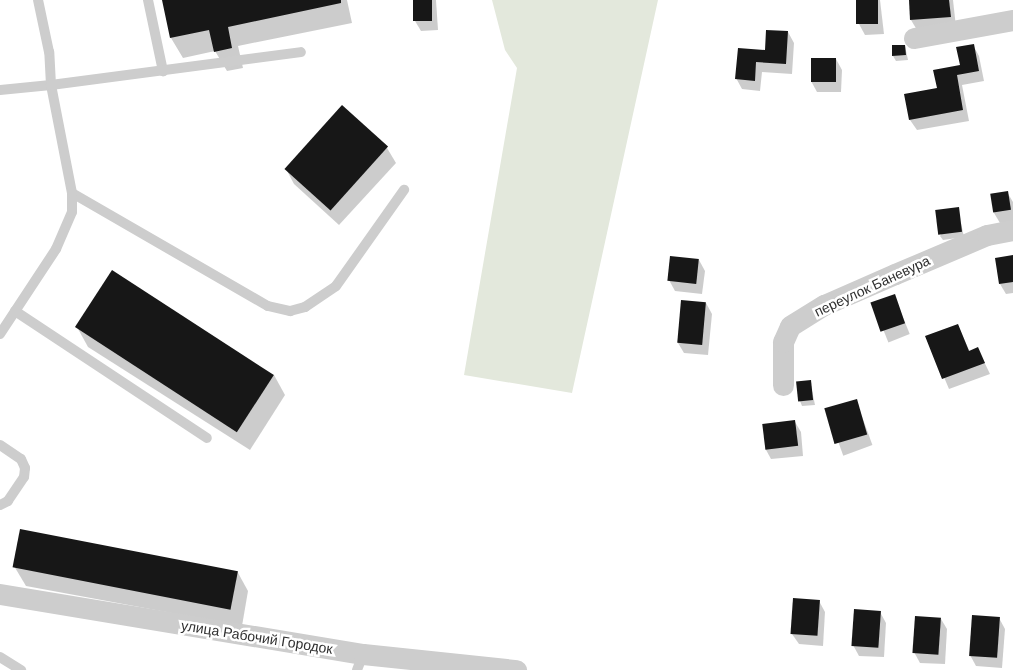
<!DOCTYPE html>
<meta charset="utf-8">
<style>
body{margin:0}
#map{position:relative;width:1013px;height:670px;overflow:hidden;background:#fff;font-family:Arial,sans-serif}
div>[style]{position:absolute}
.green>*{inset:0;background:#e3e8dc}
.shadow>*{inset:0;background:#0003;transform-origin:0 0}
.building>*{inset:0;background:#171717;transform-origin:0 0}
.lane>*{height:10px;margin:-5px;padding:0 5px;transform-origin:5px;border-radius:5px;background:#cdcdcd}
.street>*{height:21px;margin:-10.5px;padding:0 10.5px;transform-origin:10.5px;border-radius:10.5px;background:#cdcdcd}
span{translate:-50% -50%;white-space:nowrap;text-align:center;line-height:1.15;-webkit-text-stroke:5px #fff;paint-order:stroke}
.street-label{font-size:14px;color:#303030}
</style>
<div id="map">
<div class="green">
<div style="clip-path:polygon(492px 0,658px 0,572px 393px,464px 375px,517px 68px,505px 50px)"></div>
</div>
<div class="shadow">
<div style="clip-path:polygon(163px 0,347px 0,352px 23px,238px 46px,243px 68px,227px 71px,215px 51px,183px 58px,171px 38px)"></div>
<div style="clip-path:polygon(414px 0,436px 0,438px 30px,421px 31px,415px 21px)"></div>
<div style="clip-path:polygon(857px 0,880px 0,884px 34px,865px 35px,859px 24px)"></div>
<div style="clip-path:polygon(910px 0,953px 0,956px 27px,917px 30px,911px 20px)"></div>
<div style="clip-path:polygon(788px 32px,794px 43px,792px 74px,762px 72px,760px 91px,742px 89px,736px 78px)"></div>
<div style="clip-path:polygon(973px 45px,979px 56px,984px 81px,962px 85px,969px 121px,917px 130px,910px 120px,906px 95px,938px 89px,961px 66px)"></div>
<div style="clip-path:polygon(905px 46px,908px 60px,896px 61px,893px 56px)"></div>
<div style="clip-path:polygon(836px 59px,842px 70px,841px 92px,817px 92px,811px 81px)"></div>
<div style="clip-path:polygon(387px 148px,396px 163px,339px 225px,294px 184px,286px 169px)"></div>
<div style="clip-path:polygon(1007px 192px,1013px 202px,1013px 221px,1000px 223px,994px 213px)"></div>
<div style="clip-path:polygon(958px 209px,964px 237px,943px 240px,940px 236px)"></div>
<div style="clip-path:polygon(1013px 256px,1013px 293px,1006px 294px,1000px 284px)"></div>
<div style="clip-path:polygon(699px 260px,705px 271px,702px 294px,675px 291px,669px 280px)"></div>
<div style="left:894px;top:295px;width:42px;height:23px;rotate:68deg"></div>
<div style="clip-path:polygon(706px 303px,712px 314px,708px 355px,684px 353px,678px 343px)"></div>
<div style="clip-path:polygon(958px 325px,970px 352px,978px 349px,990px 374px,949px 389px,927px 337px)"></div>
<div style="clip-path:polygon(77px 327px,274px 375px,285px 395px,250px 450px,88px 347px)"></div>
<div style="clip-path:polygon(810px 381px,815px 405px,802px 406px,800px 401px)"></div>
<div style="left:856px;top:400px;width:48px;height:31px;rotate:70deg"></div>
<div style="clip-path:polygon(795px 422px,801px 432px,803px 456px,771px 459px,765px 448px)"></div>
<div style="clip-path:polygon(14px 566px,237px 571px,248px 591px,242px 626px,26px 586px)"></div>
<div style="clip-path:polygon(819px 601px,825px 612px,823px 646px,799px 644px,792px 634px)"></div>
<div style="clip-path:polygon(880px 612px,886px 623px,884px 657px,859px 656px,853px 645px)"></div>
<div style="clip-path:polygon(999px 618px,1005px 629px,1002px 668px,976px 666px,970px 655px)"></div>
<div style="clip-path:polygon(941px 619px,947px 629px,945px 664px,920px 663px,914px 652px)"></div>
</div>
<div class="building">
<div style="clip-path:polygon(162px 0,341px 0,341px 3px,228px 27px,232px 48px,214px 52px,209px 30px,170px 38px)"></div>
<div style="left:413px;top:0;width:19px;height:21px"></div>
<div style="left:856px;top:0;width:22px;height:24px"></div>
<div style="clip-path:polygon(909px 0,949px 0,951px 17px,910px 20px)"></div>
<div style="clip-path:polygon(766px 30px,788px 31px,786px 64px,756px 62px,755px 81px,735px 79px,738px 48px,765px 50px)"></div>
<div style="clip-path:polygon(974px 44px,979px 71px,957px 75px,963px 110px,909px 120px,904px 94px,937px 88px,933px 70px,960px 65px,956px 47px)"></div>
<div style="clip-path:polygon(892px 45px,905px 45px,906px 55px,892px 56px)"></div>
<div style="left:811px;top:58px;width:25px;height:24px"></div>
<div style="left:342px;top:105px;width:62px;height:86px;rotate:42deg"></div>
<div style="left:1008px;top:191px;width:19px;height:18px;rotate:81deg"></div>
<div style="left:959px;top:207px;width:25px;height:24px;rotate:83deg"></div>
<div style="clip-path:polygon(1013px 255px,1013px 282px,999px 284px,995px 258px)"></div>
<div style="left:670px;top:256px;width:29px;height:25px;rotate:6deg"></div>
<div style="left:112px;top:270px;width:193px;height:68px;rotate:33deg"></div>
<div style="left:895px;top:294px;width:31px;height:26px;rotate:71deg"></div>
<div style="left:681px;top:300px;width:25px;height:43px;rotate:5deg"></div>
<div style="clip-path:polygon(958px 324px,969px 351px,978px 347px,985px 363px,942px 379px,925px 336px)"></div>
<div style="left:811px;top:380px;width:20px;height:15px;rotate:84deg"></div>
<div style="left:857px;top:399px;width:37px;height:34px;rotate:74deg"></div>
<div style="left:795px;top:420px;width:26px;height:33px;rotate:83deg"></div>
<div style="left:20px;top:529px;width:222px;height:39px;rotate:11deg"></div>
<div style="left:793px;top:598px;width:27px;height:36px;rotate:4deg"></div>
<div style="left:854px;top:609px;width:27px;height:37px;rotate:4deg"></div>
<div style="left:972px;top:615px;width:28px;height:41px;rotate:4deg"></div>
<div style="left:915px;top:616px;width:26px;height:37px;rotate:4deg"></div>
</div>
<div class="lane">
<div style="left:148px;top:0;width:73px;rotate:78.1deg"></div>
<div style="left:0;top:90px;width:51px;rotate:-5.6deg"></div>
<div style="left:51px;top:85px;width:33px;rotate:-93deg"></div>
<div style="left:49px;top:52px;width:53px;rotate:-101.9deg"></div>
<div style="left:72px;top:193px;width:226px;rotate:30deg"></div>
<div style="left:268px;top:306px;width:23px;rotate:13deg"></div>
<div style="left:290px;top:311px;width:16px;rotate:-15deg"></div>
<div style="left:305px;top:307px;width:37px;rotate:-34deg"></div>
<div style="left:336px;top:286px;width:118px;rotate:-54.7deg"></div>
<div style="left:15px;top:311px;width:230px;rotate:33.5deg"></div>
<div style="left:0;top:334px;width:102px;rotate:-56.6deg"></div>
<div style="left:56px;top:249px;width:40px;rotate:-66.6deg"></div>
<div style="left:72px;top:212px;width:19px;rotate:-90deg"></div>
<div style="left:72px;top:193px;width:110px;rotate:-101deg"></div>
<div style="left:51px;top:85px;width:252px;rotate:-7.5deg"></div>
<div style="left:0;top:445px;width:25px;rotate:34deg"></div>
<div style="left:21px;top:459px;width:10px;rotate:66deg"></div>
<div style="left:25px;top:468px;width:9px;rotate:96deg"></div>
<div style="left:24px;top:477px;width:29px;rotate:124deg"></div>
<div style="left:8px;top:501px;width:9px;rotate:153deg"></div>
<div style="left:0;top:657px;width:25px;rotate:32deg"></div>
<div style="left:357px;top:670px;width:17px;rotate:-69deg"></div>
</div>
<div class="street">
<div style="left:914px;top:38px;width:101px;rotate:-10.3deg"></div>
<div style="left:783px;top:385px;width:43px;rotate:-90deg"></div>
<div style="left:783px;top:342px;width:17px;rotate:-66deg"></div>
<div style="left:790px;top:326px;width:40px;rotate:-32deg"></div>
<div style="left:824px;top:305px;width:77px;rotate:-23.6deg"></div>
<div style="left:895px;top:274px;width:100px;rotate:-23deg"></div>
<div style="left:987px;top:235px;width:26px;rotate:-11deg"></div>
<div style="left:0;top:594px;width:368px;rotate:9.4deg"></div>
<div style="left:363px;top:654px;width:154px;rotate:6deg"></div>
</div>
<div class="street-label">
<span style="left:872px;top:286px;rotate:-25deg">переулок Баневура</span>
<span style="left:257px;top:637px;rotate:9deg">улица Рабочий Городок</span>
</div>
</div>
